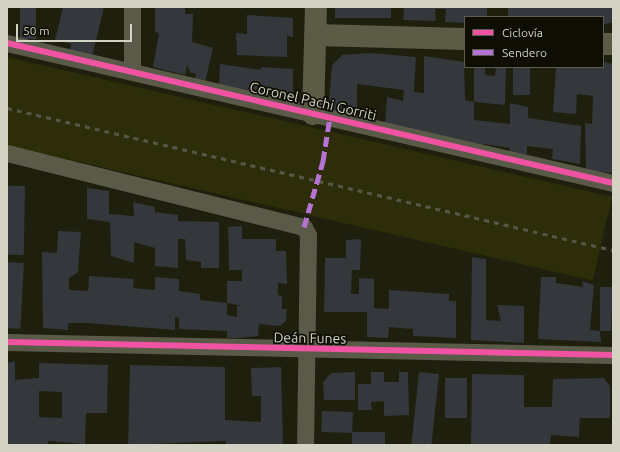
<!DOCTYPE html>
<meta charset="utf-8">
<style>
body{margin:0}
#map{position:relative;width:620px;height:452px;overflow:hidden;background:#1f1f0e;font-family:Ubuntu,sans-serif}
div>[style]{position:absolute}
.built>*{inset:0;background:#2d2d09;transform-origin:0 0}
.building>*{inset:0;background:#34373b;transform-origin:0 0}
.street>*{height:17px;margin:-8.5px;padding:0 8.5px;transform-origin:8.5px;border-radius:8.5px;background:#5a5a49}
.secondary>*{height:22px;margin:-11px;padding:0 11px;transform-origin:11px;border-radius:11px;background:#5b5b46}
.rail>*{height:3px;margin-top:-1.5px;transform-origin:0;background:repeating-linear-gradient(90deg,#565647 0 5px,transparent 0 10px)}
.quiet>*{height:5px;margin-top:-2.5px;transform-origin:0;background:repeating-linear-gradient(90deg,#b673d3 0 10px,transparent 0 15px)}
.cycleway>*{height:6px;margin:-3px;padding:0 3px;transform-origin:3px;border-radius:3px;background:#f153a3}
span{translate:-50% -50%;white-space:nowrap;text-align:center;line-height:1.15;-webkit-text-stroke:3.5px #0e0e04;paint-order:stroke}
.street-label{font-size:14px;color:#d2d3c2}
.frame{position:absolute;inset:0;border:8px solid #d2d3c2;pointer-events:none}
.legend{position:absolute;left:464px;top:16px;width:140px;height:52px;box-sizing:border-box;background:#0e0e04;border:1px solid #5c5d50;margin:0;padding:5px 7px;list-style:none;font-size:12px;color:#d2d3c2}
.legend li{display:flex;align-items:center;gap:8px;height:20px}
.legend b{width:20px;border:1px solid #5c5d50}
.scale{position:absolute;left:16px;top:24px;width:116px;height:18px;box-sizing:border-box;border:2px solid #d2d3c2;border-top:0;padding-left:5px;font-size:12px;line-height:14px;white-space:nowrap;color:#d2d3c2;-webkit-text-stroke:3px #0e0e04;paint-order:stroke}
</style>
<div id="map">
<div class="built">
<div style="left:7px;top:57px;width:621px;height:86px;rotate:13deg"></div>
</div>
<div class="building">
<div style="left:20px;top:7px;width:16px;height:32px"></div>
<div style="clip-path:polygon(63px 7px,104px 7px,92px 57px,70px 51px,71px 44px,55px 40px)"></div>
<div style="clip-path:polygon(155px 7px,185px 7px,185px 14px,193px 14px,192px 42px,213px 48px,205px 82px,195px 79px,196px 74px,190px 72px,187px 65px,185px 75px,153px 67px,159px 33px,155px 32px)"></div>
<div style="left:335px;top:7px;width:56px;height:11px"></div>
<div style="clip-path:polygon(404px 7px,487px 7px,487px 17px,465px 17px,465px 23px,445px 22px,446px 9px,435px 9px,436px 21px,403px 20px)"></div>
<div style="clip-path:polygon(508px 7px,613px 7px,613px 22px,603px 25px,603px 17px,508px 17px)"></div>
<div style="clip-path:polygon(247px 15px,293px 18px,293px 37px,287px 36px,287px 57px,237px 55px,236px 33px,247px 34px)"></div>
<div style="clip-path:polygon(371px 53px,416px 57px,414px 92px,424px 93px,424px 56px,464px 62px,465px 100px,474px 102px,474px 67px,485px 67px,485px 75px,495px 76px,496px 67px,506px 67px,505px 105px,474px 102px,474px 120px,510px 124px,510px 103px,528px 107px,528px 118px,581px 126px,580px 164px,552px 159px,553px 149px,527px 146px,527px 157px,509px 153px,510px 148px,483px 144px,482px 148px,385px 123px,387px 97px,403px 101px,404px 90px,357px 84px,357px 117px,336px 113px,329px 101px,332px 65px,342px 55px)"></div>
<div style="clip-path:polygon(603px 62px,613px 64px,612px 173px,586px 170px,585px 123px,592px 124px,593px 96px,577px 94px,576px 114px,553px 112px,556px 67px,603px 67px)"></div>
<div style="clip-path:polygon(220px 64px,261px 70px,261px 67px,293px 69px,293px 97px,219px 86px)"></div>
<div style="left:513px;top:67px;width:17px;height:28px"></div>
<div style="left:25px;top:186px;width:69px;height:18px;rotate:91deg"></div>
<div style="clip-path:polygon(87px 188px,109px 191px,109px 214px,134px 216px,133px 202px,155px 207px,155px 212px,178px 215px,178px 221px,219px 222px,219px 268px,201px 268px,201px 262px,186px 260px,185px 239px,178px 239px,178px 268px,155px 266px,155px 248px,134px 242px,134px 263px,111px 256px,110px 222px,87px 219px)"></div>
<div style="clip-path:polygon(evenodd,242px 226px,242px 239px,276px 239px,276px 251px,286px 251px,287px 284px,278px 283px,278px 295px,282px 296px,282px 309px,287px 309px,286px 321px,280px 326px,259px 324px,258px 336px,237px 338px,227px 338px,227px 331px,179px 329px,179px 318px,175px 317px,175px 330px,87px 323px,68px 323px,68px 330px,43px 328px,42px 252px,57px 253px,58px 231px,81px 232px,78px 272px,69px 278px,69px 290px,88px 291px,89px 276px,134px 279px,133px 288px,155px 290px,155px 277px,179px 279px,179px 291px,200px 294px,200px 300px,227px 303px,227px 281px,242px 281px,242px 270px,229px 270px,228px 227px,242px 226px,227px 303px,242px 306px,237px 306px,237px 317px,227px 315px,227px 303px)"></div>
<div style="clip-path:polygon(361px 239px,360px 270px,352px 270px,351px 294px,359px 294px,359px 278px,374px 279px,374px 308px,389px 309px,389px 290px,449px 294px,449px 301px,456px 301px,456px 338px,413px 336px,413px 329px,389px 327px,388px 338px,367px 337px,367px 312px,324px 312px,325px 258px,346px 258px,346px 240px)"></div>
<div style="clip-path:polygon(472px 257px,486px 259px,486px 320px,501px 321px,497px 305px,524px 306px,524px 343px,471px 340px)"></div>
<div style="left:7px;top:262px;width:17px;height:66px;rotate:3deg"></div>
<div style="clip-path:polygon(541px 277px,556px 277px,556px 283px,583px 287px,582px 281px,594px 285px,590px 330px,600px 331px,601px 342px,538px 339px)"></div>
<div style="clip-path:polygon(600px 287px,613px 287px,611px 331px,600px 331px)"></div>
<div style="clip-path:polygon(evenodd,15px 361px,15px 380px,39px 378px,39px 363px,108px 365px,107px 413px,86px 413px,85px 444px,48px 441px,48px 445px,7px 445px,7px 363px,15px 361px,39px 391px,62px 392px,62px 418px,39px 417px,39px 391px)"></div>
<div style="clip-path:polygon(130px 365px,225px 367px,225px 420px,261px 422px,261px 396px,252px 396px,251px 368px,281px 367px,283px 445px,226px 445px,226px 441px,128px 445px)"></div>
<div style="clip-path:polygon(355px 372px,355px 400px,324px 400px,323px 382px,331px 373px)"></div>
<div style="clip-path:polygon(371px 372px,384px 372px,384px 382px,399px 382px,399px 372px,408px 372px,409px 415px,384px 416px,384px 401px,371px 402px,372px 410px,358px 410px,358px 384px,371px 384px)"></div>
<div style="left:419px;top:372px;width:20px;height:73px;rotate:6deg"></div>
<div style="clip-path:polygon(472px 374px,524px 375px,524px 407px,552px 407px,553px 379px,604px 378px,610px 386px,610px 418px,580px 418px,579px 437px,551px 435px,550px 445px,471px 445px)"></div>
<div style="left:445px;top:378px;width:22px;height:40px"></div>
<div style="left:322px;top:411px;width:31px;height:21px;rotate:2deg"></div>
<div style="left:352px;top:432px;width:33px;height:13px"></div>
</div>
<div class="street">
<div style="left:7px;top:43px;width:622px;rotate:13.01deg"></div>
<div style="left:132px;top:71px;width:64px;rotate:-90deg"></div>
<div style="left:7px;top:153px;width:306px;rotate:14deg"></div>
<div style="left:304px;top:227px;width:9px;rotate:63deg"></div>
<div style="left:308px;top:235px;width:210px;rotate:90.8deg"></div>
<div style="left:7px;top:342px;width:606px;rotate:1.23deg"></div>
</div>
<div class="secondary">
<div style="left:316px;top:35px;width:149px;rotate:1.5deg"></div>
<div style="left:603px;top:44px;width:10px"></div>
<div style="left:313px;top:114px;width:107px;rotate:-88.4deg"></div>
</div>
<div class="rail">
<div style="left:7px;top:108px;width:622px;rotate:13.19deg"></div>
</div>
<div class="quiet">
<div style="left:304px;top:227px;width:69px;rotate:-73.9deg"></div>
<div style="left:323px;top:161px;width:45px;rotate:-81deg"></div>
</div>
<div class="cycleway">
<div style="left:7px;top:43px;width:622px;rotate:13.01deg"></div>
<div style="left:7px;top:342px;width:606px;rotate:1.23deg"></div>
</div>
<div class="street-label">
<span style="left:313px;top:101px;rotate:13deg">Coronel Pachi Gorriti</span>
<span style="left:310px;top:338px;rotate:1deg">Deán Funes</span>
</div>
<div class="frame"></div>
<ul class="legend">
<li><b style="height:5px;background:#f153a3"></b>Ciclovía</li>
<li><b style="height:5px;background:#b673d3"></b>Sendero</li>
</ul>
<div class="scale">50 m</div>
</div>
